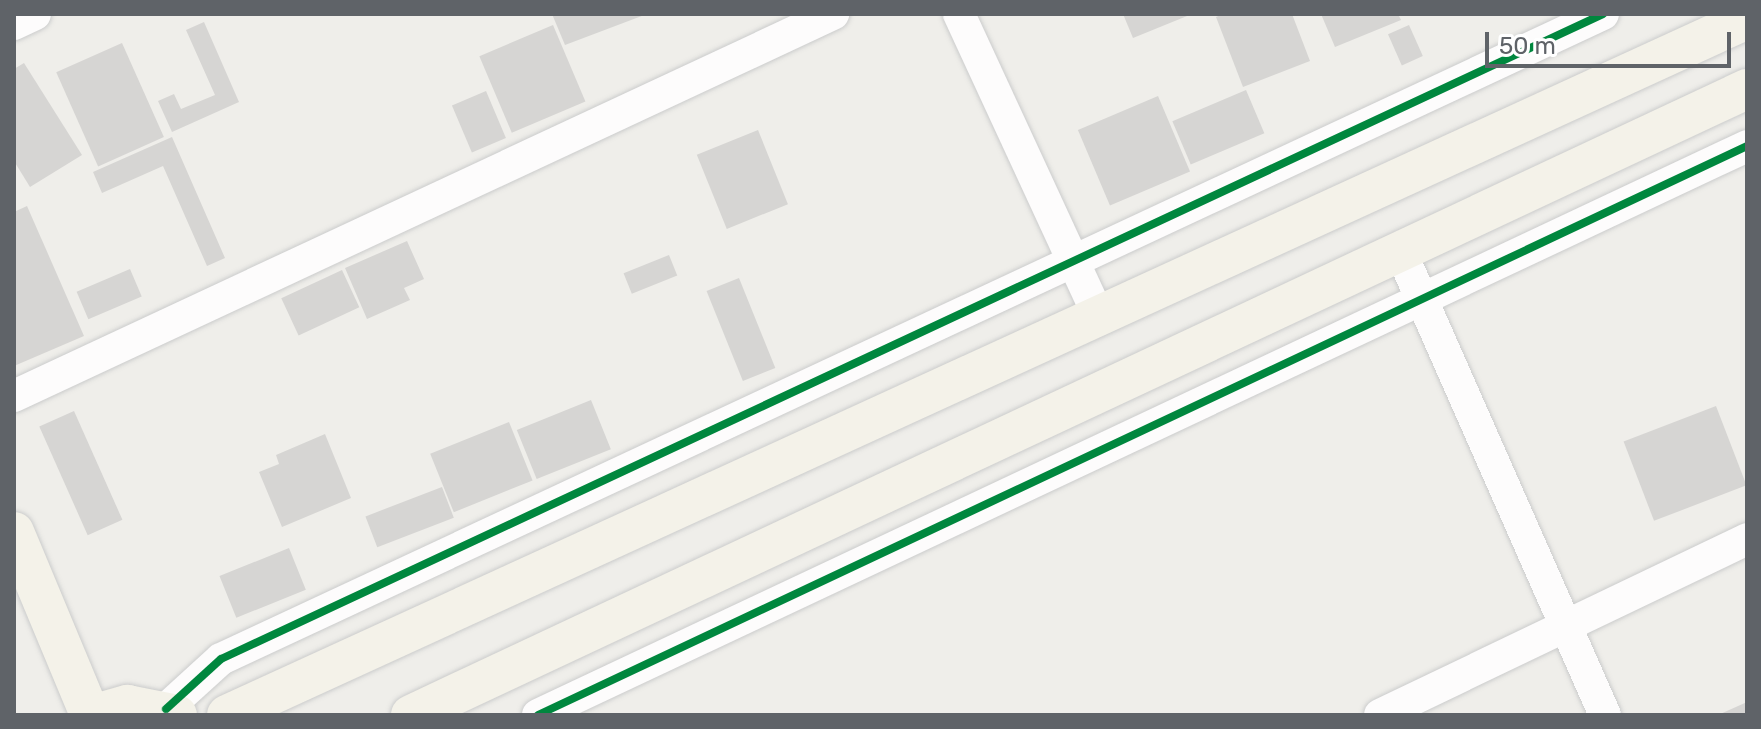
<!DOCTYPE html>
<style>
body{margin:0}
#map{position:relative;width:1761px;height:729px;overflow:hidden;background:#efeeea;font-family:Rubik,sans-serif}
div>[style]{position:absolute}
.building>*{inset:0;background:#d6d5d3;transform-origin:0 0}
.roads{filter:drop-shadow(0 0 2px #cbcccc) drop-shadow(0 0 2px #cbcccc)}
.minor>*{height:32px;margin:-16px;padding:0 16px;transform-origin:16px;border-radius:16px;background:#fdfcfc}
.major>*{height:40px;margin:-20px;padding:0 20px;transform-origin:20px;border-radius:20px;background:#f4f2e9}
.cycleway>*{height:8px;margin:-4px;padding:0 4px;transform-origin:4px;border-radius:4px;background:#00873e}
span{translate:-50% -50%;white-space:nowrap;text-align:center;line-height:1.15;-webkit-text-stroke:6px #fff;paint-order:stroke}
.frame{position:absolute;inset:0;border:16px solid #5f6368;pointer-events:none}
.scale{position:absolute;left:1485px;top:32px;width:246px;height:36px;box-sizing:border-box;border:4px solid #5f6368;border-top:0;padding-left:10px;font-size:24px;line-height:28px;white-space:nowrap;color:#5f6368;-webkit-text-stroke:6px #fff;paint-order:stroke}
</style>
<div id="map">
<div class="building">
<div style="clip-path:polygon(552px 14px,647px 14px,565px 45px)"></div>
<div style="clip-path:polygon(1123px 14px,1192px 14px,1133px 38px)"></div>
<div style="clip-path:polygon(1223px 14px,1292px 14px,1310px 61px,1243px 87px,1216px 17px)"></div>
<div style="clip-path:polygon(1321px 14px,1398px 14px,1401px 20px,1335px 47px)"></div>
<div style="clip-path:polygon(204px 22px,239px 102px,172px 132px,158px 101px,174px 94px,181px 109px,215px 95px,186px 30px)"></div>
<div style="left:553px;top:25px;width:83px;height:80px;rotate:67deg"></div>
<div style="left:1409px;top:25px;width:34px;height:23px;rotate:66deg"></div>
<div style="left:122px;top:43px;width:103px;height:72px;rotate:66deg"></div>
<div style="clip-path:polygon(24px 63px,82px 155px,30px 187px,14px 161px,14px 69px)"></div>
<div style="left:1246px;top:90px;width:47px;height:80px;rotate:67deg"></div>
<div style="left:486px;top:91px;width:51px;height:37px;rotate:67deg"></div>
<div style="left:1158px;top:96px;width:82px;height:87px;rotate:67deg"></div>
<div style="left:758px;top:130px;width:80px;height:66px;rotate:68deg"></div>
<div style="clip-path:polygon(172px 137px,225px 258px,207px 266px,163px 166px,102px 193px,93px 172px)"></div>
<div style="clip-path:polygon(27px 206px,84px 336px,14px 366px,14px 212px)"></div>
<div style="clip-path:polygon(407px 241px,424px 279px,404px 288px,410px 300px,367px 319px,345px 268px)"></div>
<div style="left:669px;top:255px;width:22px;height:49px;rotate:68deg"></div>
<div style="left:130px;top:269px;width:30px;height:58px;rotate:67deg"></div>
<div style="left:342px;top:270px;width:41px;height:67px;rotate:65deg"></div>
<div style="left:739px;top:278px;width:97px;height:35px;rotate:68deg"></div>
<div style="left:591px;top:400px;width:53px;height:80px;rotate:68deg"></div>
<div style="left:1716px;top:406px;width:85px;height:99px;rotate:69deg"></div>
<div style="left:74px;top:411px;width:119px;height:38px;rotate:66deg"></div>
<div style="left:509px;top:422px;width:63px;height:85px;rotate:68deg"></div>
<div style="clip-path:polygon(325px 434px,351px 498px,282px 527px,259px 472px,279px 464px,276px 455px)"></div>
<div style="left:442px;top:487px;width:33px;height:82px;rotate:69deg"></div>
<div style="left:289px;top:548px;width:45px;height:75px;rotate:68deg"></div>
<div style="clip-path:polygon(1747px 702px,1747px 715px,1718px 715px)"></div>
</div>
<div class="roads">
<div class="minor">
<div style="left:959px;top:14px;width:334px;rotate:65.2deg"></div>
<div style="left:14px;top:24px;width:23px;rotate:-25deg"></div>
<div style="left:1400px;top:250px;width:508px;rotate:66.21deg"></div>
<div style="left:14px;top:396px;width:904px;rotate:-25.01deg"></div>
<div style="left:166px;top:709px;width:74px;rotate:-42.3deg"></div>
<div style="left:221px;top:659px;width:1525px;rotate:-25.02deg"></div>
<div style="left:538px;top:715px;width:1336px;rotate:-25.2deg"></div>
<div style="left:1380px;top:715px;width:407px;rotate:-25.6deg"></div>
</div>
<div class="major">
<div style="left:14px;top:532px;width:198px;rotate:67.4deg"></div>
<div style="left:92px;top:715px;width:37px;rotate:-16deg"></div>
<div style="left:128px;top:705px;width:50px;rotate:11.5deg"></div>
<div style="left:227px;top:715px;width:1672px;rotate:-24.6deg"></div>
<div style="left:411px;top:715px;width:1475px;rotate:-25.11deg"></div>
</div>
</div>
<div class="cycleway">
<div style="left:166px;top:709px;width:74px;rotate:-42.3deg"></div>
<div style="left:221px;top:659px;width:1525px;rotate:-25.02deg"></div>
<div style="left:538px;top:715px;width:1336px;rotate:-25.2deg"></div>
</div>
<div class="frame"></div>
<div class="scale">50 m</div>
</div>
